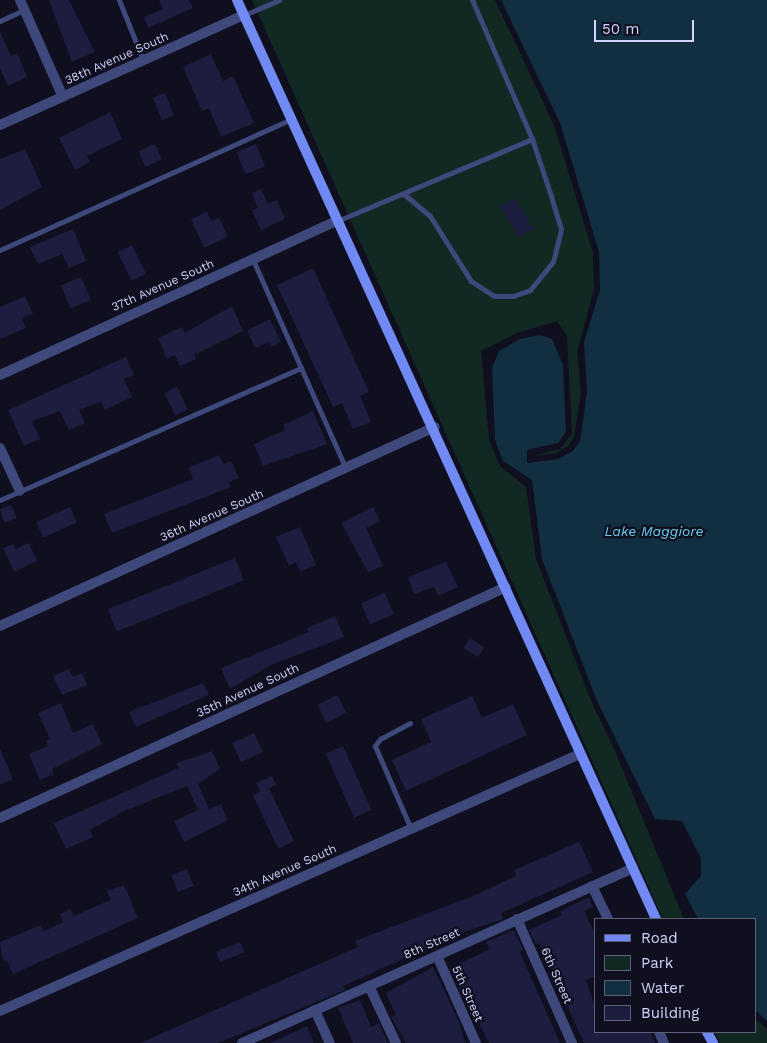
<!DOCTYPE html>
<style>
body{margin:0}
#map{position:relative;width:767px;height:1043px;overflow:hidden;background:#0f0f1f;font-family:"Work Sans",sans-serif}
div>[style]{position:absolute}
.green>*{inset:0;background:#122923}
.water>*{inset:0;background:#122e41}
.building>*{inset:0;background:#1d1d3f;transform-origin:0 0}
.service>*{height:5px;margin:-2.5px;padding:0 2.5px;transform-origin:2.5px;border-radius:2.5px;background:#3e487a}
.minor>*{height:10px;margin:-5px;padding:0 5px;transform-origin:5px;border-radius:5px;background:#3e487a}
.secondary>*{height:10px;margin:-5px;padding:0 5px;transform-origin:5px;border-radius:5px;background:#7189f2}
span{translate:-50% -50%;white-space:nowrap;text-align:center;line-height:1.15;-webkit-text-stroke:4.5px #0f0f1f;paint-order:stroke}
.street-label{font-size:12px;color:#d1d5fb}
.water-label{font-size:14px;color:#69cff1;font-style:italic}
.legend{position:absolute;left:594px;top:918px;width:162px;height:115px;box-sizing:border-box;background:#0f0f1f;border:1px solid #5d5e77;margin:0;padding:6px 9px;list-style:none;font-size:15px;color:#d1d5fb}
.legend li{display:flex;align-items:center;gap:10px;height:25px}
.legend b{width:25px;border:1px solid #5d5e77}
.scale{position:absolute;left:594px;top:20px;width:100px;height:22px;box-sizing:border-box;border:2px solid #d1d5fb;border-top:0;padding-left:6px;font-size:15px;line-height:18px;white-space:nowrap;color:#d1d5fb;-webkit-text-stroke:4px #0f0f1f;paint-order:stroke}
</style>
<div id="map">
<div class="green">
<div style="clip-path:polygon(252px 0,495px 0,554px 125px,593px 253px,594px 289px,577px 352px,581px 392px,574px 438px,568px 446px,556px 453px,533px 456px,560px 449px,572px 433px,567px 336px,557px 321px,517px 333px,481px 351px,489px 440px,500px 466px,526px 487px,536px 559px,592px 703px,615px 751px,684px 919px,663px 919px)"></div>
<div style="clip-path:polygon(756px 1019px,767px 1029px,767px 1043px,720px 1043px,715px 1032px,756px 1032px)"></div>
</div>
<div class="water">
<div style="clip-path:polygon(501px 0,767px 0,767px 1021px,756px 1011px,756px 919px,698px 919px,685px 894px,701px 876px,701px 859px,682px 821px,655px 819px,597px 701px,542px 559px,532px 480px,503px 461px,495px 440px,492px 368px,499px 351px,520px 339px,540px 335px,552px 339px,563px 365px,566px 432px,558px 443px,527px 450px,527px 463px,558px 459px,573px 451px,580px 441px,587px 392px,584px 342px,600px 290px,599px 252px,560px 123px)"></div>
</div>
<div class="building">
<div style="clip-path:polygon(49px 0,69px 0,95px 52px,72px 62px)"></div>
<div style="clip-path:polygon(159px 0,189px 0,193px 8px,148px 28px,144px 17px,163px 9px)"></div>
<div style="clip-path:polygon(0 32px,11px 56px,17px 53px,27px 77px,8px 86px,0 68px)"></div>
<div style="clip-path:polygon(211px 54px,223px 81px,233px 76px,254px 123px,221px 137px,209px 108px,202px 111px,183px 67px)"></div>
<div style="left:165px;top:93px;width:24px;height:13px;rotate:68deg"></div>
<div style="clip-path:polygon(110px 112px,122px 139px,87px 156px,90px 162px,75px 170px,59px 138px)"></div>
<div style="left:155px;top:144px;width:17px;height:18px;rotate:66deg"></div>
<div style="left:256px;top:144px;width:24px;height:21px;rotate:68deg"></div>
<div style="clip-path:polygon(25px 149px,42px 187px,0 210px,0 159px)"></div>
<div style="clip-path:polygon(261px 189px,268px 204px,277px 200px,285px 219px,261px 230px,252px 210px,258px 208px,252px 193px)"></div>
<div style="left:515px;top:198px;width:35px;height:17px;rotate:59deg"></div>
<div style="clip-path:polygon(207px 212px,211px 221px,219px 218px,228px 237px,204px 248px,191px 219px)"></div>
<div style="clip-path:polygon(73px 229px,86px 261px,69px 268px,62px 254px,38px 264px,30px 247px)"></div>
<div style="left:132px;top:245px;width:32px;height:16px;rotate:64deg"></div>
<div style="clip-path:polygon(313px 268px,369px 392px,360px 396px,371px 422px,353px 429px,342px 403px,333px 407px,277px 285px)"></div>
<div style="left:81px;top:277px;width:25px;height:22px;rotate:67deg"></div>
<div style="clip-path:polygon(25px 296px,33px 314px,22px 318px,26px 328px,0 339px,0 307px)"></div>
<div style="clip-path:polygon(232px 306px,243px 331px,194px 355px,196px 359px,180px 366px,175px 355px,167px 359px,158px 338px,182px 327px,185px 333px)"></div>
<div style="clip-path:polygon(270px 319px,281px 342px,271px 347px,269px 342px,255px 348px,247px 330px)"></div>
<div style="clip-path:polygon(126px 357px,134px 375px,124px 379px,132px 397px,105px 410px,101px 401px,79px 410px,85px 423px,69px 430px,60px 411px,32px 421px,40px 439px,24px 446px,8px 410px)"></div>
<div style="left:177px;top:387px;width:25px;height:14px;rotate:64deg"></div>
<div style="clip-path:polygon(313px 411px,327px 444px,263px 466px,254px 444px,285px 430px,283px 425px)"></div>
<div style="clip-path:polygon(219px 455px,223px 464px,231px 461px,239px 478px,229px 482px,231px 487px,112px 533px,104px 514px,193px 479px,188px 468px)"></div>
<div style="clip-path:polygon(11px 505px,17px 518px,4px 523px,0 509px)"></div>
<div style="left:70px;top:507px;width:17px;height:37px;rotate:66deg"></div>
<div style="clip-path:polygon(373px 507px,380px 521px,366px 528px,383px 566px,368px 572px,341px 523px)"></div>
<div style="clip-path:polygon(300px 527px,316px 565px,300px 572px,296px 562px,289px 566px,276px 537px)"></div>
<div style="clip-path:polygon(29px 543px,37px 561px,14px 572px,3px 548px,13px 544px,16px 549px)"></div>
<div style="left:235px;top:558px;width:24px;height:137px;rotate:68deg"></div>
<div style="clip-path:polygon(446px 562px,458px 587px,438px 596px,434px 587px,414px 594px,408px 577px)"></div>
<div style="left:385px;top:593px;width:23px;height:26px;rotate:67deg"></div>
<div style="clip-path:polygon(335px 616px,344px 637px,271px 665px,230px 689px,221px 668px,309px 632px,307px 628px)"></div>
<div style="left:470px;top:638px;width:17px;height:12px;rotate:33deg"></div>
<div style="clip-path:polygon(69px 669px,73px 677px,82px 673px,87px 685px,62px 695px,53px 676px)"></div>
<div style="clip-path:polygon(203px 683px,209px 695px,136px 727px,129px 712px)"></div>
<div style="left:337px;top:695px;width:20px;height:22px;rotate:63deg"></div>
<div style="clip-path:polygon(472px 696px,482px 718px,513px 704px,527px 735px,406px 791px,392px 760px,431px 742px,421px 719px)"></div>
<div style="clip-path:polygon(61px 703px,73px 733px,93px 724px,102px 744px,52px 769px,54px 774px,40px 780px,29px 754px,48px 746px,46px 741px,50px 739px,38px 713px)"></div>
<div style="left:254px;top:733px;width:21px;height:24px;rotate:65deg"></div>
<div style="left:343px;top:746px;width:70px;height:19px;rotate:66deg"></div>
<div style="clip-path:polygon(0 749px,13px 779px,0 785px)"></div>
<div style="clip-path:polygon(212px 751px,220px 769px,198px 784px,209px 809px,221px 804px,228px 820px,184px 842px,174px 821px,198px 810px,187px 786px,124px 811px,90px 830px,93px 837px,66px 849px,54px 823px,179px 768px,176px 763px)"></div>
<div style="clip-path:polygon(272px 776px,276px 785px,269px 788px,294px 841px,278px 849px,253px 795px,260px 791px,256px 783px)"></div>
<div style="clip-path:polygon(579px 842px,593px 872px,501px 913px,503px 919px,461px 933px,343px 986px,345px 990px,218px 1043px,140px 1043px,358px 947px,355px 941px,478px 894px,516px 876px,514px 870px)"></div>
<div style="left:187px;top:869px;width:18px;height:17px;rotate:68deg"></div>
<div style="clip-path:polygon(124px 885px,138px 918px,13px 974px,7px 960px,3px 961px,0 942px,41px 925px,44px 931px,63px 922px,60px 914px,70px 909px,73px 916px,111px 900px,107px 891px)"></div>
<div style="clip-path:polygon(589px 897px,593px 907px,584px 911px,596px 936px,596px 976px,586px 980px,596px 1011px,596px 1032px,650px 1032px,655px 1043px,584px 1043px,539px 943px,536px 945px,529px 930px,562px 915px,560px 911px)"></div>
<div style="clip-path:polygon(514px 930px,523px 950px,520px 952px,560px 1043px,489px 1043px,476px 1017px,473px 1019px,450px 968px,490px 949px,486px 942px)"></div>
<div style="left:240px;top:942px;width:11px;height:26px;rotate:68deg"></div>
<div style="clip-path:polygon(433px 967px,460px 1024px,465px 1043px,406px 1043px,391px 1017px,396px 1015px,386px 993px)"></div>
<div style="clip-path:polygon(360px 1000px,371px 1027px,379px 1023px,388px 1043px,353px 1043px,338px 1008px)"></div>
<div style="clip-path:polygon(307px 1026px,314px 1043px,270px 1043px)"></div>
</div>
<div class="service">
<div style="left:119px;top:0;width:65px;rotate:68.2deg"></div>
<div style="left:244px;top:15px;width:38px;rotate:-23deg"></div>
<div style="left:0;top:21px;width:26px;rotate:-25deg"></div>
<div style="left:405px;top:195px;width:33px;rotate:40deg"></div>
<div style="left:430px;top:216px;width:77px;rotate:57.8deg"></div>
<div style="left:471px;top:281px;width:27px;rotate:33deg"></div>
<div style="left:494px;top:296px;width:19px"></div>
<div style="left:513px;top:296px;width:18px;rotate:-19deg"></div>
<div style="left:530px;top:290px;width:36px;rotate:-51deg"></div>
<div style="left:553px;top:262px;width:34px;rotate:-76deg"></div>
<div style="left:561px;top:229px;width:34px;rotate:-107deg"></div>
<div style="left:551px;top:196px;width:60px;rotate:-108.4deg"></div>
<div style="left:532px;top:139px;width:151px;rotate:-113.3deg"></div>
<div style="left:337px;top:221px;width:212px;rotate:-22.8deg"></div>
<div style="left:0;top:250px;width:319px;rotate:-24.2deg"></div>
<div style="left:253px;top:260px;width:229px;rotate:66deg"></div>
<div style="left:0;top:500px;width:329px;rotate:-23.7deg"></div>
<div style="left:410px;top:723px;width:34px;rotate:152deg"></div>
<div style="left:380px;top:739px;width:9px;rotate:126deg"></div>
<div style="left:375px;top:746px;width:90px;rotate:66.6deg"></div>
</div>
<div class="minor">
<div style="left:20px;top:0;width:106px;rotate:66.1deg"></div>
<div style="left:0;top:125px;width:268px;rotate:-24.3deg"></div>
<div style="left:0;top:375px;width:371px;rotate:-24.6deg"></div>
<div style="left:0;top:448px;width:47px;rotate:65.1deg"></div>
<div style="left:0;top:626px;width:478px;rotate:-24.6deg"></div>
<div style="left:0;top:818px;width:556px;rotate:-24.54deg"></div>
<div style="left:592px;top:886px;width:37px;rotate:64deg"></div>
<div style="left:517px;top:919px;width:136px;rotate:66.1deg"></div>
<div style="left:437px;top:956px;width:95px;rotate:65.9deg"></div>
<div style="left:369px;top:986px;width:63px;rotate:64.7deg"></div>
<div style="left:315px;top:1010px;width:36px;rotate:66deg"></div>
<div style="left:0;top:1011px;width:634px;rotate:-23.9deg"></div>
<div style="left:659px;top:1032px;width:12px;rotate:66deg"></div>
<div style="left:242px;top:1043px;width:428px;rotate:-24.1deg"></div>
</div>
<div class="secondary">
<div style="left:237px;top:0;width:1010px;rotate:65.49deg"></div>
<div style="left:707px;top:1032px;width:13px;rotate:61deg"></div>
</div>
<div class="street-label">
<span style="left:117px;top:59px;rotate:-24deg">38th Avenue South</span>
<span style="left:163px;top:286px;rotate:-24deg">37th Avenue South</span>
<span style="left:212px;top:516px;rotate:-24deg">36th Avenue South</span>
<span style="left:248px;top:691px;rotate:-25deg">35th Avenue South</span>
<span style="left:285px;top:871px;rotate:-24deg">34th Avenue South</span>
<span style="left:432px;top:944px;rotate:-24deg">8th Street</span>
<span style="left:556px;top:976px;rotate:66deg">6th Street</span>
<span style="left:467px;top:994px;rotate:66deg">5th Street</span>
</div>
<div class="water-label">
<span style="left:654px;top:531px">Lake Maggiore</span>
</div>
<ul class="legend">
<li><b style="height:6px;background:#7189f2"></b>Road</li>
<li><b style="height:14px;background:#122923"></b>Park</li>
<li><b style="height:14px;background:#122e41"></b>Water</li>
<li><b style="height:14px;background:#1d1d3f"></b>Building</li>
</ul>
<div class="scale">50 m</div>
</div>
